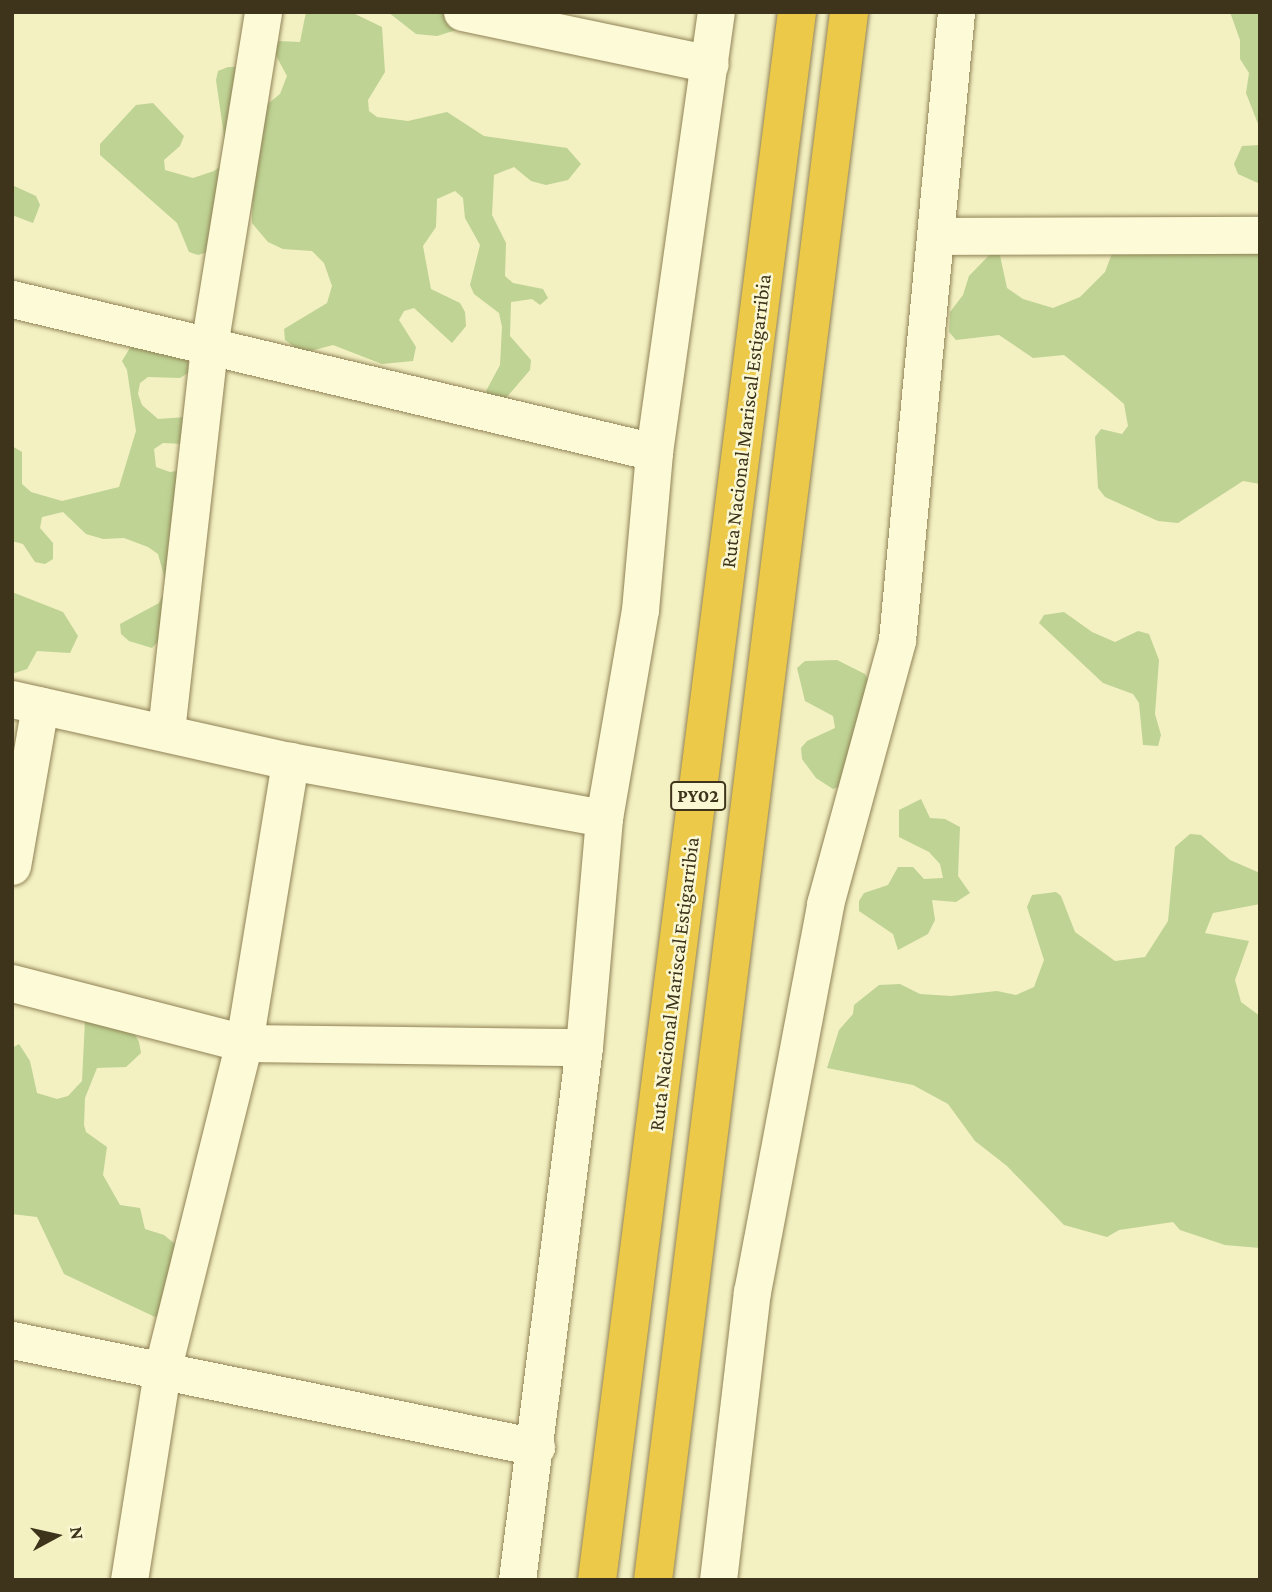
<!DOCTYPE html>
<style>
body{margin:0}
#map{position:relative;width:1272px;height:1592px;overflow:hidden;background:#f3f0c2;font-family:"Crimson Pro",serif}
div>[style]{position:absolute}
.green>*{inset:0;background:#bed394}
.roads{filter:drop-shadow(0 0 2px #908256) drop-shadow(0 0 2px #908256)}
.minor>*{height:37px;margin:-18.5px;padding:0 18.5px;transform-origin:18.5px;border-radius:18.5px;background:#fdfad7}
.highway>*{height:38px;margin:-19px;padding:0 19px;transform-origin:19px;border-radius:19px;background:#edc949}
span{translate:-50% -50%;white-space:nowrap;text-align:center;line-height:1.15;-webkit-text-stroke:5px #faf7d3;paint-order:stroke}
.shield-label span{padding:2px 5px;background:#faf7d3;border:2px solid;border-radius:5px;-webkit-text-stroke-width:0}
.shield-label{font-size:19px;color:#3e341c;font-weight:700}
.street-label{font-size:21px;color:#3e341c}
.frame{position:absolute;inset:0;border:14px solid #3e341c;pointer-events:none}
.north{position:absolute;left:21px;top:1501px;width:70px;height:70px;-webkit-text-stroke:5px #faf7d3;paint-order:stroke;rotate:82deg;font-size:19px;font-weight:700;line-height:28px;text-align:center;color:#3e341c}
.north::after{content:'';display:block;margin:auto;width:24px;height:32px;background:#3e341c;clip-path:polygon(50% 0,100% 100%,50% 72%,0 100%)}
</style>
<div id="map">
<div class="green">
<div style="clip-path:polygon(306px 12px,351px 12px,382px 27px,385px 72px,368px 100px,369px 111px,377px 117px,408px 121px,447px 112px,484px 136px,567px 148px,581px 164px,568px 180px,546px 185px,531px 181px,514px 167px,494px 175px,492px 215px,506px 243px,505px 276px,513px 283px,543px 289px,548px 298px,540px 305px,532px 299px,511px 302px,510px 336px,531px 360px,530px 370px,500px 405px,491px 401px,486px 391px,500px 365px,502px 327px,499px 313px,474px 294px,470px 285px,480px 245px,465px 218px,463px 198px,455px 191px,437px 199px,436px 227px,423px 246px,431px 289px,460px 303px,465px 312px,466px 326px,452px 343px,414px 308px,404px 311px,399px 320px,416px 347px,413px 361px,382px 364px,333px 345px,303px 353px,285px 340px,284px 329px,327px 303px,332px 286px,324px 263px,312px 251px,283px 249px,268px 242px,252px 223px,253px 170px,264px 107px,280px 94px,287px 76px,273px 50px,279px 41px,300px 42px)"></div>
<div style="clip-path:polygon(388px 12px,474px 12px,466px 27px,437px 36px,416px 34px)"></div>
<div style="clip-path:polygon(1230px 12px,1260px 12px,1260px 129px,1246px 93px,1249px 73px,1240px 59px,1240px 40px)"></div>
<div style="clip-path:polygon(228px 67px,239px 67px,218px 249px,198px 255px,189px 252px,177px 223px,100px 155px,100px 144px,136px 105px,153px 103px,184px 136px,180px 146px,164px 160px,165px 170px,193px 178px,214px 171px,223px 164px,226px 150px,216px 80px,218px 71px)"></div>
<div style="clip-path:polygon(1260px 145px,1260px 184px,1238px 174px,1234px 164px,1242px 146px)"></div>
<div style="clip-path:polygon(12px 185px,36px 196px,40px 205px,33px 223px,12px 215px)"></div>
<div style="clip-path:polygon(1260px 245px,1260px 484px,1243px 481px,1178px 523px,1158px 521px,1105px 497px,1098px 488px,1095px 437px,1101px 429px,1122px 434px,1128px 426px,1124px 404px,1108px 390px,1064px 355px,1033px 358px,999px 335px,956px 340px,949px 332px,950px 312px,963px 295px,969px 276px,998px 246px,1007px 288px,1023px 299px,1053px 308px,1080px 297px,1105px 272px,1113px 251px)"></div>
<div style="clip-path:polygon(133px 343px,183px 352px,188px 361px,189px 372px,180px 378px,148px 377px,140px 383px,138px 394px,142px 405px,158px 419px,186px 417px,183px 444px,163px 443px,154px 449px,156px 467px,170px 472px,196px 468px,169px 629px,152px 648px,129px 641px,121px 634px,120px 624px,159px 603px,167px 587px,158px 554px,148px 547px,124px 538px,103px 539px,86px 534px,63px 512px,42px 517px,40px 528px,53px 543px,53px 559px,45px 564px,35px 562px,23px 544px,12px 541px,12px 446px,22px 452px,22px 484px,31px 492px,62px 501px,119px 487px,136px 431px,127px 370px,122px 361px)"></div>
<div style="clip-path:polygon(12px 592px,63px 612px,78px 636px,70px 653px,37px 651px,27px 669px,12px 674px)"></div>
<div style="clip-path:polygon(1064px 612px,1092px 632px,1115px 642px,1138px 631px,1149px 634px,1159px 660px,1155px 714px,1161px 735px,1158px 746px,1143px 745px,1139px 703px,1133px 694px,1103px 683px,1039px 623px,1044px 615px)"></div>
<div style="clip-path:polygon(837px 660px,865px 674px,875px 693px,843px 785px,833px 789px,816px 778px,802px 759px,801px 748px,807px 741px,835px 728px,833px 716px,805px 701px,797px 668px,805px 661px)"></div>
<div style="clip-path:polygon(921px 799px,930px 818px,945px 819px,960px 827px,958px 876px,970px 893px,956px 902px,932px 900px,935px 920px,928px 934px,898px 950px,893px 934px,859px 911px,859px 901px,864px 893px,888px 885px,898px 867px,913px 867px,924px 879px,943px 878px,940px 864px,929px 852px,899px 837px,899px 810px)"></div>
<div style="clip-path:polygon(1190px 834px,1201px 835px,1230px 860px,1260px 873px,1260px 904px,1213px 913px,1205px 933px,1249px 941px,1235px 980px,1241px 1002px,1260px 1016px,1260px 1248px,1225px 1245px,1180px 1230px,1173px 1222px,1119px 1230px,1107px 1237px,1064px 1225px,1007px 1166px,975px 1141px,948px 1104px,913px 1085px,827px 1068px,839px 1030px,853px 1014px,854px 1005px,879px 985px,900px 984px,920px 994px,951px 996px,997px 991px,1016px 995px,1034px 987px,1044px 960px,1027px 907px,1032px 895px,1056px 892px,1061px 896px,1075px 932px,1115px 961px,1145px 957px,1168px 921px,1175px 847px)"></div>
<div style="clip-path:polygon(85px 1020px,134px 1033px,139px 1042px,141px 1053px,126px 1067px,97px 1068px,85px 1098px,84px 1125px,86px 1132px,107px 1147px,103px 1175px,120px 1205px,140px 1208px,145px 1229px,164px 1235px,180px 1248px,164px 1312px,155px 1317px,64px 1274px,37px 1217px,12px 1214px,12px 1048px,19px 1044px,30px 1061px,37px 1093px,57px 1099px,68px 1096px,82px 1081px)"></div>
</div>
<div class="roads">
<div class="minor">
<div style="left:462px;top:12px;width:253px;rotate:11.8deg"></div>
<div style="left:937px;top:236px;width:323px;rotate:-0.2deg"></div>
<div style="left:12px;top:299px;width:660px;rotate:13.4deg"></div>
<div style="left:12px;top:699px;width:285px;rotate:12.6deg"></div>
<div style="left:290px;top:761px;width:319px;rotate:10.3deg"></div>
<div style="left:166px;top:731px;width:387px;rotate:-83.6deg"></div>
<div style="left:209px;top:346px;width:338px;rotate:-80.8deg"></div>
<div style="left:12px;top:866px;width:163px;rotate:-80.1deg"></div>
<div style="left:12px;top:983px;width:240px;rotate:14.5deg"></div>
<div style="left:244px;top:1043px;width:340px;rotate:0.7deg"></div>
<div style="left:12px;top:1340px;width:535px;rotate:11.54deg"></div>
<div style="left:129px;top:1580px;width:212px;rotate:-81deg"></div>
<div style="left:162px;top:1371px;width:338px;rotate:-76deg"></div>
<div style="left:244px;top:1043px;width:286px;rotate:-80.7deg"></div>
<div style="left:517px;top:1580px;width:537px;rotate:-82.84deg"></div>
<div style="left:584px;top:1047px;width:230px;rotate:-85deg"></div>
<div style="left:604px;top:818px;width:211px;rotate:-80.2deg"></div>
<div style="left:640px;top:610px;width:159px;rotate:-84.9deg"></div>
<div style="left:654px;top:452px;width:444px;rotate:-82deg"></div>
<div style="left:718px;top:1580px;width:290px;rotate:-83.3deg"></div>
<div style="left:752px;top:1292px;width:395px;rotate:-79.3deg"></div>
<div style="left:825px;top:904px;width:274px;rotate:-74.7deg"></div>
<div style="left:897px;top:640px;width:631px;rotate:-84.63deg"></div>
</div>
<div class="highway">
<div style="left:597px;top:1580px;width:1581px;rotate:-82.73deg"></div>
<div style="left:653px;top:1580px;width:1580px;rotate:-82.87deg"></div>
</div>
</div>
<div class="shield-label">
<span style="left:698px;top:796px">PY02</span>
</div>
<div class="street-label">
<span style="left:746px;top:421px;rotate:-83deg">Ruta Nacional Mariscal Estigarribia</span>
<span style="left:674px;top:984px;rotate:-83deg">Ruta Nacional Mariscal Estigarribia</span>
</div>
<div class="frame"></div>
<div class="north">N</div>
</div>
